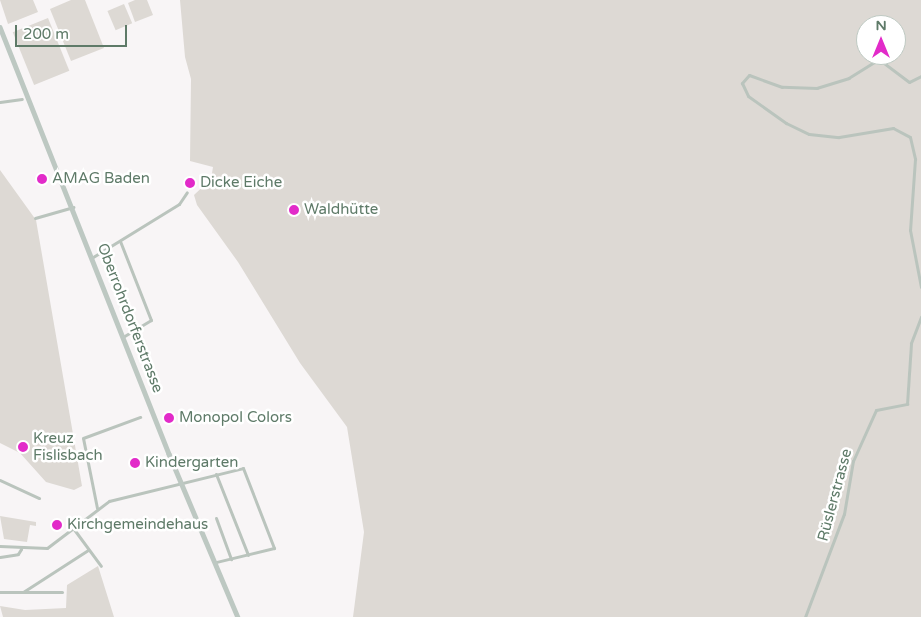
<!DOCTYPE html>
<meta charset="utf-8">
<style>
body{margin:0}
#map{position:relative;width:921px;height:617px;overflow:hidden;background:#f8f5f6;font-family:"Varela Round",sans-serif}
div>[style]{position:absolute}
.green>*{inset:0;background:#ddd9d4;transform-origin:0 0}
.minor>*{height:3px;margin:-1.5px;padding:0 1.5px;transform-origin:1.5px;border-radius:1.5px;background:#bac4bd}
.secondary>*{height:4.5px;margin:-2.25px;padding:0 2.25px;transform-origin:2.25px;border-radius:2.25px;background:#bdc8c2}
.dots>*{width:14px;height:14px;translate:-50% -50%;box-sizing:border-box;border:2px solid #fff;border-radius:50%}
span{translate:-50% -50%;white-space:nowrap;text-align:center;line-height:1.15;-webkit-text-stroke:5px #fff;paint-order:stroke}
.poi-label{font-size:15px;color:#5e7a68}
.left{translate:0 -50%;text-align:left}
.street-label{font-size:15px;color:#5e7a68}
.north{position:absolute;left:856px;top:15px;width:50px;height:50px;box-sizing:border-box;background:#fff;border:1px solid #bfcac3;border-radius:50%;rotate:0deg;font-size:14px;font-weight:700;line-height:20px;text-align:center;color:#5e7a68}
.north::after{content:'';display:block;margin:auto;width:18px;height:22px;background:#e22bc9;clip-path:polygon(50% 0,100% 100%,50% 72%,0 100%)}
.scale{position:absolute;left:15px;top:25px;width:112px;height:22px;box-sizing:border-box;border:2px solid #5e7a68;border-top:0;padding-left:6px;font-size:15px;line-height:18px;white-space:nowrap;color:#5e7a68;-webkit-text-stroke:4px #fff;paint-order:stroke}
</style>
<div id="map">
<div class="green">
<div style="clip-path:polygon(0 0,33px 0,38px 12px,8px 24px)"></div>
<div style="clip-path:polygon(71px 0,85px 0,104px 48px,71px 61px,50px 9px)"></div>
<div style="clip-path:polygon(135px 0,147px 0,153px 15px,135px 22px,128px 3px)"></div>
<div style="clip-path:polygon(evenodd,180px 0,921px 0,921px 617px,353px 617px,364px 532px,347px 427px,300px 363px,238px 262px,197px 205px,194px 195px,211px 179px,213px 167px,190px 161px,191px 79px,185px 57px,180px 0,866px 25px,896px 25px,896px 55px,866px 55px,866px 25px)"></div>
<div style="left:124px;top:4px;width:21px;height:18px;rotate:67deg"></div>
<div style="left:48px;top:18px;width:57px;height:38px;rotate:68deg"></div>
<div style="clip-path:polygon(0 170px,36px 220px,82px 486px,74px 490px,46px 482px,20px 453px,0 443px)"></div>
<div style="clip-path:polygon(0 516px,36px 522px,36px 526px,30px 525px,27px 542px,4px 539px)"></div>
<div style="clip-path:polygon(98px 566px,114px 617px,3px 617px,0 606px,25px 610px,66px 608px,67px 585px)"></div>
</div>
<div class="minor">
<div style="left:921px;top:76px;width:13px;rotate:153deg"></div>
<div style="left:909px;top:82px;width:38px;rotate:-143deg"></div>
<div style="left:879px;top:59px;width:36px;rotate:148deg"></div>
<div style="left:849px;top:78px;width:34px;rotate:163deg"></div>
<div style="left:817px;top:88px;width:35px;rotate:-178deg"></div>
<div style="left:782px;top:87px;width:35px;rotate:-160deg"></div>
<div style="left:749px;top:75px;width:11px;rotate:131deg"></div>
<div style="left:742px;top:83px;width:14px;rotate:65deg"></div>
<div style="left:748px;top:96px;width:47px;rotate:35.4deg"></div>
<div style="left:786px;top:123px;width:25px;rotate:26deg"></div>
<div style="left:809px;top:134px;width:30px;rotate:6deg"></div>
<div style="left:839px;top:137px;width:55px;rotate:-9.5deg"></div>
<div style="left:893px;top:128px;width:19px;rotate:28deg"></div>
<div style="left:910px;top:137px;width:23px;rotate:77deg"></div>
<div style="left:915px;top:159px;width:71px;rotate:94deg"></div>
<div style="left:910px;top:230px;width:58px;rotate:79.1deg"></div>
<div style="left:0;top:102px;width:22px;rotate:-8deg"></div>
<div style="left:35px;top:218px;width:40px;rotate:-16deg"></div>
<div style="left:120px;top:241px;width:85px;rotate:68.6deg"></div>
<div style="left:151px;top:320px;width:31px;rotate:149deg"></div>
<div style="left:93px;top:257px;width:101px;rotate:-31.6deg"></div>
<div style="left:179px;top:204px;width:14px;rotate:-56deg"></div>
<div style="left:216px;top:474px;width:87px;rotate:68.4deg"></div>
<div style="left:0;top:480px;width:43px;rotate:24.8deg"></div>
<div style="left:97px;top:508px;width:71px;rotate:-101.3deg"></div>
<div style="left:83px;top:438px;width:61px;rotate:-20.2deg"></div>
<div style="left:216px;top:518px;width:44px;rotate:69.9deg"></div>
<div style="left:73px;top:528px;width:47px;rotate:53.6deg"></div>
<div style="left:0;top:546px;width:47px;rotate:2.4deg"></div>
<div style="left:47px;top:548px;width:78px;rotate:-37.2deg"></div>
<div style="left:109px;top:501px;width:138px;rotate:-13.8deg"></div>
<div style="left:243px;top:468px;width:86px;rotate:68.8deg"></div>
<div style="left:274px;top:548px;width:60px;rotate:166.4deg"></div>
<div style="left:0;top:557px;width:18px;rotate:-9deg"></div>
<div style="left:18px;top:554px;width:6px;rotate:-59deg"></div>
<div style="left:0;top:592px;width:62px"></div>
<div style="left:23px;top:592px;width:77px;rotate:-32.9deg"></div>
<div style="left:805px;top:617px;width:110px;rotate:-69.3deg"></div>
<div style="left:844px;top:514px;width:54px;rotate:-80.4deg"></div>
<div style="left:853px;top:461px;width:56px;rotate:-65.7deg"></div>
<div style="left:876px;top:410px;width:32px;rotate:-11deg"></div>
<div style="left:907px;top:404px;width:61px;rotate:-86.2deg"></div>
<div style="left:911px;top:343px;width:28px;rotate:-69deg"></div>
</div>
<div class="secondary">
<div style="left:0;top:27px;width:459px;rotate:68.4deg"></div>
<div style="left:169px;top:454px;width:177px;rotate:67.1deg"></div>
</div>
<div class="dots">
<div style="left:42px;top:179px;background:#e22bc9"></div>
<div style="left:190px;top:183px;background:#e22bc9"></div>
<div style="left:294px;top:210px;background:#e22bc9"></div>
<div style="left:169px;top:418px;background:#e22bc9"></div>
<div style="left:23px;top:447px;background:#e22bc9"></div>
<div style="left:135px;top:463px;background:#e22bc9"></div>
<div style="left:57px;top:525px;background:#e22bc9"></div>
</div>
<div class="poi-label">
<span class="left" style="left:52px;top:179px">AMAG Baden</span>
<span class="left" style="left:200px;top:183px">Dicke Eiche</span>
<span class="left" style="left:304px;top:210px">Waldhütte</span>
<span class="left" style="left:179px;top:418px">Monopol Colors</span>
<span class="left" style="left:33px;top:447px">Kreuz<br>Fislisbach</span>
<span class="left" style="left:145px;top:463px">Kindergarten</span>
<span class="left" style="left:67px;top:525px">Kirchgemeindehaus</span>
</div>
<div class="street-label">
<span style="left:130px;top:318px;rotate:69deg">Oberrohrdorferstrasse</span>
<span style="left:835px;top:495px;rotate:-75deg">Rüslerstrasse</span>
</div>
<div class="north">N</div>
<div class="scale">200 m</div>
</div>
